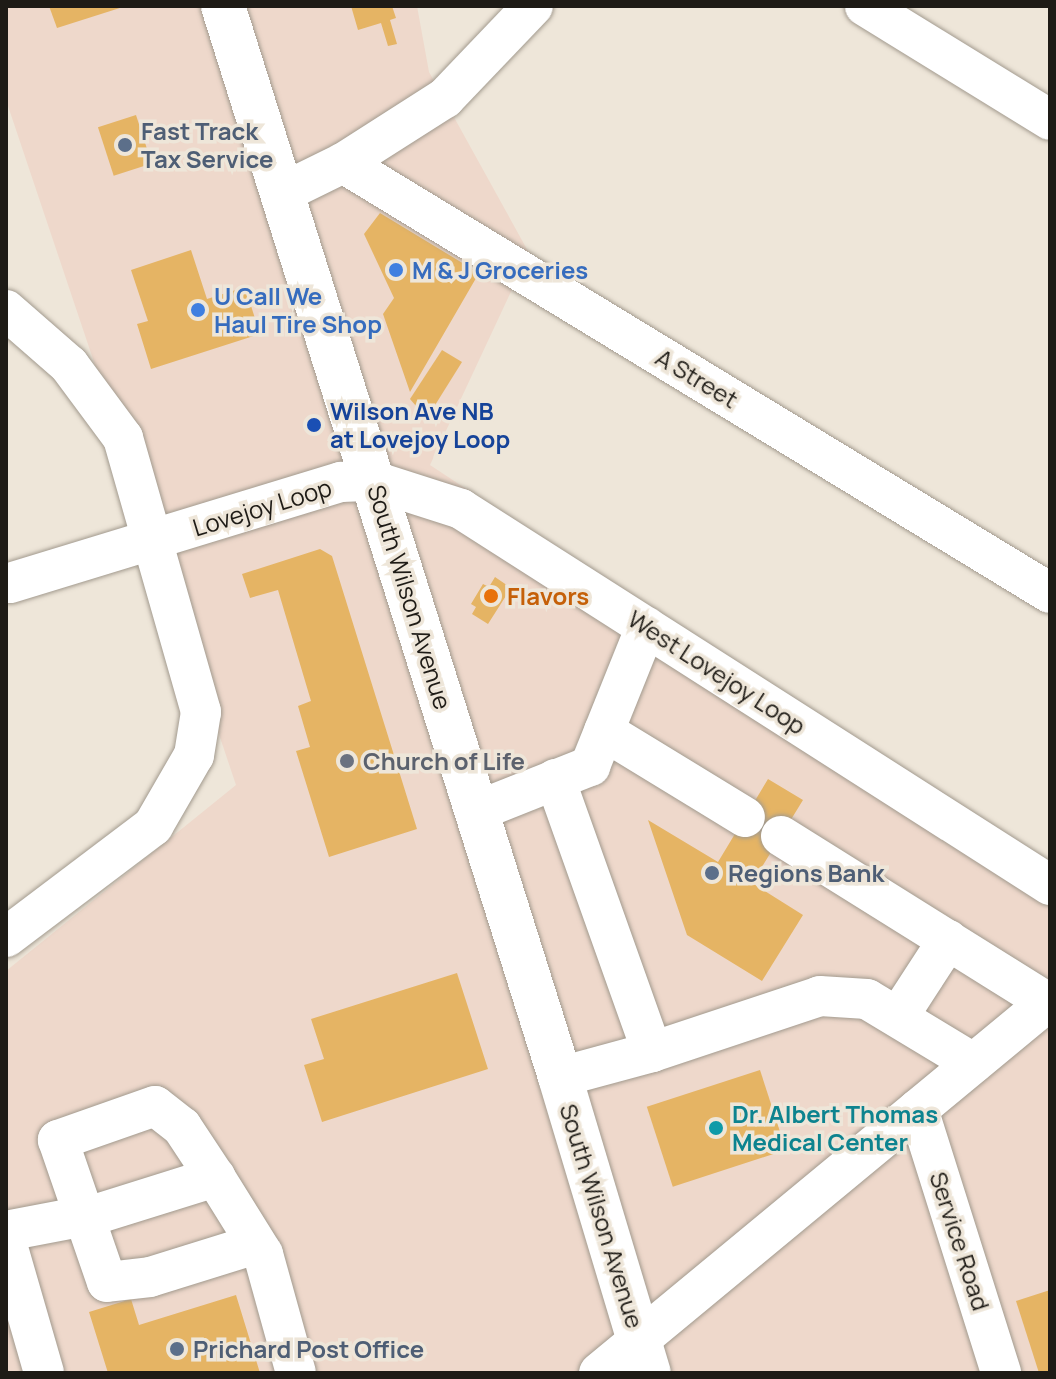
<!DOCTYPE html>
<style>
body{margin:0}
#map{position:relative;width:1056px;height:1379px;overflow:hidden;background:#eee6d9;font-family:Manrope,sans-serif}
div>[style]{position:absolute}
.commercial>*{inset:0;background:#eed8cb}
.building>*{inset:0;background:#e5b464;transform-origin:0 0}
.roads{filter:drop-shadow(0 0 2px #a29a8e) drop-shadow(0 0 2px #a29a8e)}
.minor>*{height:40px;margin:-20px;padding:0 20px;transform-origin:20px;border-radius:20px;background:#fff}
.major>*{height:44px;margin:-22px;padding:0 22px;transform-origin:22px;border-radius:22px;background:#fff}
.dots>*{width:22px;height:22px;translate:-50% -50%;box-sizing:border-box;border:4px solid #eee6d9;border-radius:50%}
span{translate:-50% -50%;white-space:nowrap;text-align:center;line-height:1.15;-webkit-text-stroke:7px #eee6d9;paint-order:stroke}
.service-label{font-size:24px;color:#4e5e75;font-weight:700}
.left{translate:0 -50%;text-align:left}
.shop-label{font-size:24px;color:#366cbe;font-weight:700}
.street-label{font-size:24px;color:#1e1b16}
.transit-label{font-size:24px;color:#164399;font-weight:700}
.food-label{font-size:24px;color:#c56008;font-weight:700}
.worship-label{font-size:24px;color:#5b616d;font-weight:700}
.culture-label{font-size:24px;color:#0d838f;font-weight:700}
.frame{position:absolute;inset:0;border:8px solid #1e1b16;pointer-events:none}
</style>
<div id="map">
<div class="commercial">
<div style="clip-path:polygon(6px 6px,417px 6px,429px 72px,529px 253px,430px 465px,1050px 875px,1050px 1373px,6px 1373px,6px 971px,236px 785px,6px 100px)"></div>
</div>
<div class="building">
<div style="clip-path:polygon(49px 6px,123px 6px,123px 7px,57px 28px)"></div>
<div style="clip-path:polygon(351px 6px,392px 6px,396px 18px,390px 20px,397px 44px,388px 46px,381px 23px,358px 30px)"></div>
<div style="left:136px;top:115px;width:51px;height:40px;rotate:72deg"></div>
<div style="clip-path:polygon(380px 213px,479px 273px,410px 392px,383px 314px,394px 298px,364px 234px)"></div>
<div style="clip-path:polygon(191px 250px,207px 299px,245px 287px,260px 334px,151px 369px,137px 324px,148px 321px,131px 270px)"></div>
<div style="clip-path:polygon(442px 350px,462px 362px,432px 410px,422px 413px,410px 399px)"></div>
<div style="clip-path:polygon(320px 549px,332px 556px,417px 829px,329px 857px,296px 751px,310px 747px,298px 706px,311px 701px,278px 590px,250px 598px,242px 574px)"></div>
<div style="clip-path:polygon(495px 577px,511px 588px,488px 624px,472px 614px,476px 607px,471px 604px,483px 584px,489px 587px)"></div>
<div style="clip-path:polygon(768px 779px,803px 800px,752px 883px,803px 915px,762px 981px,687px 935px,648px 820px,718px 862px)"></div>
<div style="clip-path:polygon(457px 973px,488px 1069px,322px 1122px,304px 1065px,324px 1059px,311px 1019px)"></div>
<div style="left:760px;top:1070px;width:84px;height:119px;rotate:72deg"></div>
<div style="clip-path:polygon(1050px 1290px,1050px 1373px,1039px 1373px,1016px 1301px)"></div>
<div style="clip-path:polygon(236px 1295px,260px 1373px,108px 1373px,89px 1312px,131px 1299px,139px 1325px)"></div>
</div>
<div class="roads">
<div class="minor">
<div style="left:865px;top:6px;width:217px;rotate:31.6deg"></div>
<div style="left:343px;top:163px;width:827px;rotate:31.31deg"></div>
<div style="left:282px;top:193px;width:68px;rotate:-26.2deg"></div>
<div style="left:343px;top:163px;width:121px;rotate:-32.5deg"></div>
<div style="left:445px;top:98px;width:127px;rotate:-46.3deg"></div>
<div style="left:6px;top:310px;width:84px;rotate:41.1deg"></div>
<div style="left:69px;top:365px;width:91px;rotate:53.5deg"></div>
<div style="left:123px;top:438px;width:285px;rotate:74.1deg"></div>
<div style="left:201px;top:712px;width:44px;rotate:99.2deg"></div>
<div style="left:194px;top:755px;width:82px;rotate:120deg"></div>
<div style="left:153px;top:826px;width:184px;rotate:142.9deg"></div>
<div style="left:10px;top:583px;width:346px;rotate:-17deg"></div>
<div style="left:341px;top:482px;width:33px;rotate:-2deg"></div>
<div style="left:374px;top:481px;width:91px;rotate:17.8deg"></div>
<div style="left:461px;top:509px;width:699px;rotate:32.55deg"></div>
<div style="left:604px;top:731px;width:165px;rotate:31.4deg"></div>
<div style="left:555px;top:779px;width:290px;rotate:70.4deg"></div>
<div style="left:477px;top:811px;width:122px;rotate:-21.7deg"></div>
<div style="left:590px;top:766px;width:150px;rotate:-68.1deg"></div>
<div style="left:781px;top:836px;width:314px;rotate:32deg"></div>
<div style="left:898px;top:1017px;width:92px;rotate:-57deg"></div>
<div style="left:560px;top:1077px;width:95px;rotate:-15.2deg"></div>
<div style="left:652px;top:1052px;width:177px;rotate:-18.4deg"></div>
<div style="left:820px;top:996px;width:47px;rotate:3.7deg"></div>
<div style="left:867px;top:999px;width:124px;rotate:31.1deg"></div>
<div style="left:918px;top:1109px;width:277px;rotate:72.5deg"></div>
<div style="left:215px;top:1177px;width:60px;rotate:-123.4deg"></div>
<div style="left:182px;top:1127px;width:34px;rotate:-142deg"></div>
<div style="left:155px;top:1106px;width:103px;rotate:160.7deg"></div>
<div style="left:58px;top:1140px;width:150px;rotate:71deg"></div>
<div style="left:107px;top:1282px;width:43px;rotate:-6.6deg"></div>
<div style="left:150px;top:1277px;width:111px;rotate:-17.3deg"></div>
<div style="left:6px;top:1231px;width:96px;rotate:-10.8deg"></div>
<div style="left:100px;top:1213px;width:121px;rotate:-17.4deg"></div>
<div style="left:215px;top:1177px;width:91px;rotate:58.1deg"></div>
<div style="left:263px;top:1254px;width:123px;rotate:74.5deg"></div>
<div style="left:6px;top:1241px;width:137px;rotate:73.9deg"></div>
<div style="left:599px;top:1373px;width:585px;rotate:-39.59deg"></div>
</div>
<div class="major">
<div style="left:223px;top:6px;width:1123px;rotate:72.53deg"></div>
<div style="left:560px;top:1077px;width:309px;rotate:73.3deg"></div>
</div>
</div>
<div class="dots">
<div style="left:125px;top:145px;background:#5c6f8a"></div>
<div style="left:396px;top:270px;background:#3f7fe0"></div>
<div style="left:198px;top:310px;background:#3f7fe0"></div>
<div style="left:314px;top:425px;background:#1a4fb4"></div>
<div style="left:491px;top:596px;background:#e8710a"></div>
<div style="left:347px;top:761px;background:#6b7280"></div>
<div style="left:712px;top:873px;background:#5c6f8a"></div>
<div style="left:716px;top:1128px;background:#0f9aa8"></div>
<div style="left:177px;top:1349px;background:#5c6f8a"></div>
</div>
<div class="service-label">
<span class="left" style="left:141px;top:145px">Fast Track<br>Tax Service</span>
<span class="left" style="left:728px;top:873px">Regions Bank</span>
<span class="left" style="left:193px;top:1349px">Prichard Post Office</span>
</div>
<div class="shop-label">
<span class="left" style="left:412px;top:270px">M &amp; J Groceries</span>
<span class="left" style="left:214px;top:310px">U Call We<br>Haul Tire Shop</span>
</div>
<div class="street-label">
<span style="left:697px;top:378px;rotate:31deg">A Street</span>
<span style="left:262px;top:507px;rotate:-17deg">Lovejoy Loop</span>
<span style="left:410px;top:597px;rotate:73deg">South Wilson Avenue</span>
<span style="left:717px;top:672px;rotate:33deg">West Lovejoy Loop</span>
<span style="left:602px;top:1216px;rotate:73deg">South Wilson Avenue</span>
<span style="left:960px;top:1241px;rotate:72deg">Service Road</span>
</div>
<div class="transit-label">
<span class="left" style="left:330px;top:425px">Wilson Ave NB<br>at Lovejoy Loop</span>
</div>
<div class="food-label">
<span class="left" style="left:507px;top:596px">Flavors</span>
</div>
<div class="worship-label">
<span class="left" style="left:363px;top:761px">Church of Life</span>
</div>
<div class="culture-label">
<span class="left" style="left:732px;top:1128px">Dr. Albert Thomas<br>Medical Center</span>
</div>
<div class="frame"></div>
</div>
